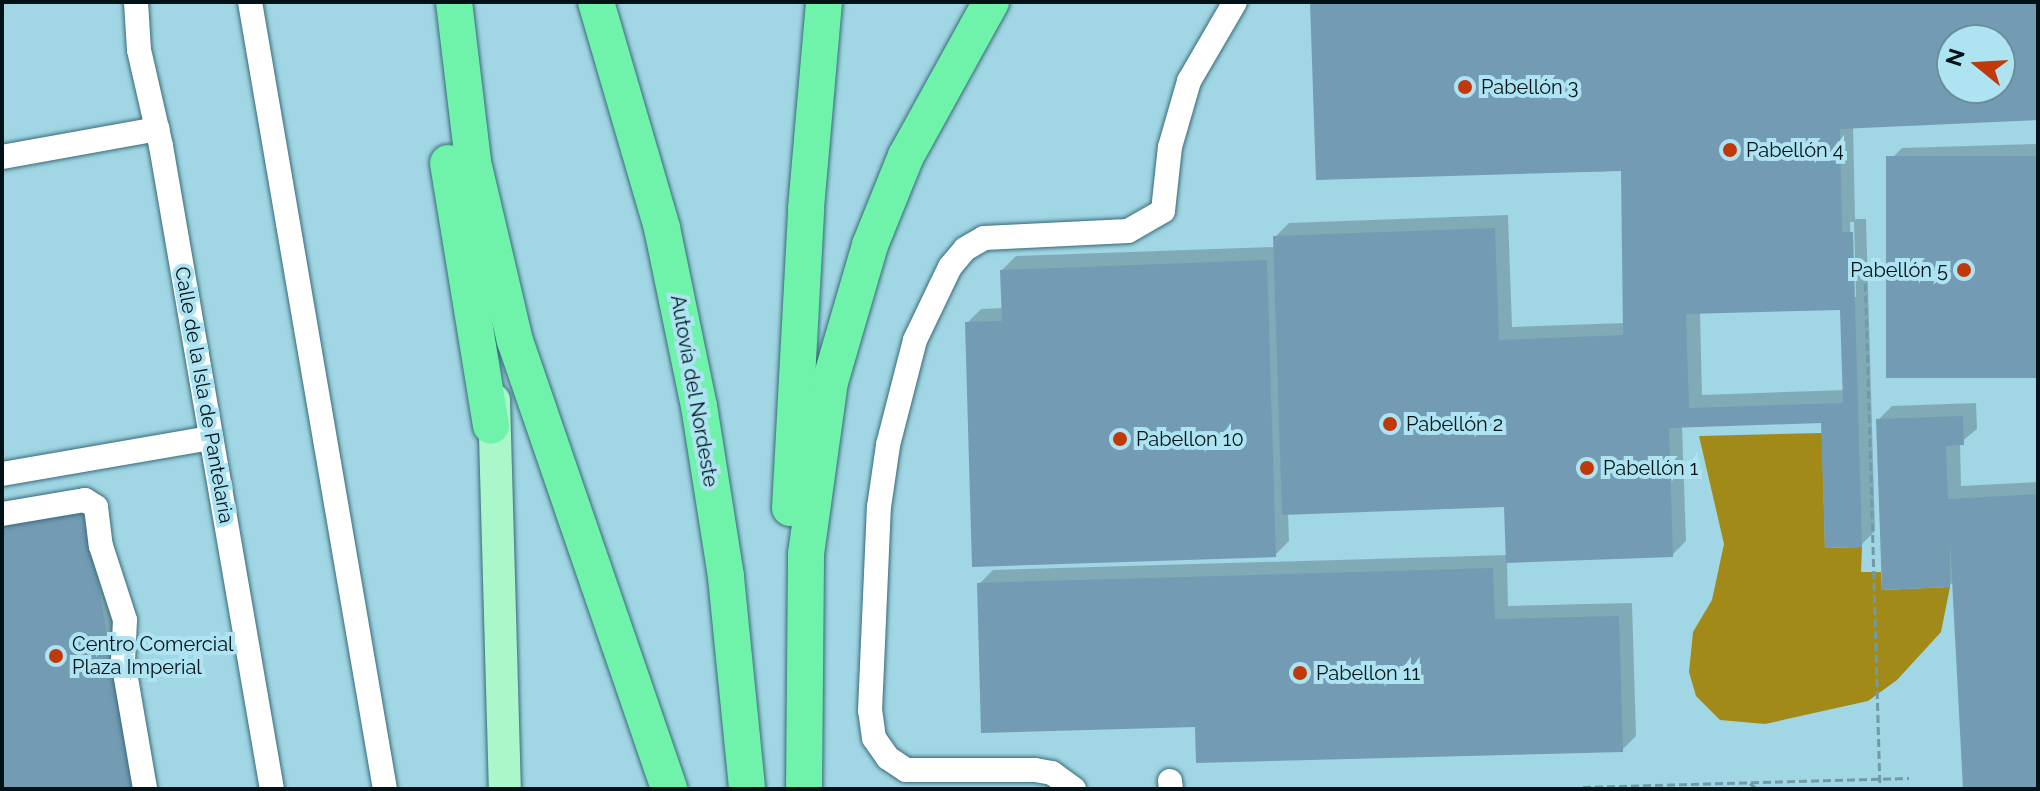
<!DOCTYPE html>
<meta charset="utf-8">
<style>
body{margin:0}
#map{position:relative;width:2040px;height:791px;overflow:hidden;background:#a1d6e4;font-family:Raleway,sans-serif}
div>[style]{position:absolute}
.water>*{inset:0;background:#a18a18}
.shadow>*{inset:0;background:#0003}
.building>*{inset:0;background:#739bb4;transform-origin:0 0}
.path>*{height:3px;margin-top:-1.5px;transform-origin:0;background:repeating-linear-gradient(90deg,#709aa5 0 8px,transparent 0 12px)}
.roads{filter:drop-shadow(0 0 2px #386b78) drop-shadow(0 0 2px #386b78)}
.minor>*{height:24px;margin:-12px;padding:0 12px;transform-origin:12px;border-radius:12px;background:#fff}
.major>*{height:32px;margin:-16px;padding:0 16px;transform-origin:16px;border-radius:16px;background:#a9f7cb}
.highway>*{height:36px;margin:-18px;padding:0 18px;transform-origin:18px;border-radius:18px;background:#6ff2a9}
.path-bridge>*{height:3px;margin-top:-1.5px;transform-origin:0;background:repeating-linear-gradient(90deg,#709aa5 0 8px,transparent 0 12px)}
.dots>*{width:22px;height:22px;translate:-50% -50%;box-sizing:border-box;border:4px solid #aee3f2;border-radius:50%}
span{translate:-50% -50%;white-space:nowrap;text-align:center;line-height:1.15;-webkit-text-stroke:8px #aee3f2;paint-order:stroke}
.poi-label{font-size:20px;color:#011217}
.left{translate:0 -50%;text-align:left}
.right{translate:-100% -50%;text-align:right}
.street-label{font-size:20px;color:#011217}
.frame{position:absolute;inset:0;border:4px solid #011217;pointer-events:none}
.north{position:absolute;left:1936px;top:24px;width:80px;height:80px;box-sizing:border-box;background:#aee3f2;border:2px solid #698f9a;border-radius:50%;rotate:288deg;font-size:22px;font-weight:700;line-height:32px;text-align:center;color:#011217}
.north::after{content:'';display:block;margin:auto;width:28px;height:36px;background:#c13908;clip-path:polygon(50% 0,100% 100%,50% 72%,0 100%)}
</style>
<div id="map">
<div class="water">
<div style="clip-path:polygon(1822px 433px,1825px 548px,1862px 547px,1861px 572px,1881px 572px,1882px 590px,1950px 587px,1941px 632px,1897px 680px,1868px 701px,1765px 724px,1720px 720px,1696px 696px,1689px 672px,1693px 632px,1712px 600px,1724px 544px,1699px 436px)"></div>
</div>
<div class="shadow">
<div style="clip-path:polygon(evenodd,1312px 2px,2038px 2px,2038px 119px,1853px 126px,1855px 219px,1866px 219px,1875px 531px,1861px 545px,1823px 421px,1682px 426px,1686px 541px,1672px 555px,1507px 561px,1508px 606px,1632px 603px,1636px 736px,1622px 750px,1197px 725px,979px 584px,993px 570px,1508px 555px,1506px 505px,1288px 513px,1289px 541px,1275px 555px,967px 323px,981px 309px,1003px 308px,1002px 270px,1016px 256px,1275px 247px,1275px 237px,1289px 223px,1508px 215px,1512px 327px,1625px 323px,1623px 169px,1312px 2px,1952px 40px,2000px 40px,2000px 88px,1952px 88px,1952px 40px,1312px 2px,1850px 222px,1854px 222px,1856px 297px,1852px 297px,1850px 222px,1312px 2px,1841px 308px,1845px 390px,1702px 395px,1700px 312px,1841px 308px)"></div>
<div style="clip-path:polygon(2038px 144px,2038px 376px,1888px 162px,1902px 148px)"></div>
<div style="clip-path:polygon(1976px 403px,1977px 429px,1960px 443px,1961px 486px,2038px 482px,2038px 789px,1965px 789px,1954px 581px,1950px 585px,1878px 420px,1892px 406px)"></div>
<div style="clip-path:polygon(95px 499px,146px 789px,2px 789px)"></div>
</div>
<div class="building">
<div style="clip-path:polygon(evenodd,1310px 2px,2038px 2px,2038px 120px,1840px 129px,1842px 232px,1853px 232px,1862px 547px,1825px 548px,1821px 423px,1669px 428px,1673px 557px,1506px 563px,1504px 507px,1282px 515px,1273px 236px,1495px 228px,1499px 340px,1623px 335px,1621px 171px,1316px 180px,1310px 2px,1952px 40px,2000px 40px,2000px 88px,1952px 88px,1952px 40px,1310px 2px,1840px 310px,1843px 403px,1689px 408px,1686px 314px,1840px 310px)"></div>
<div style="left:2038px;top:156px;width:222px;height:152px;rotate:90deg"></div>
<div style="clip-path:polygon(1267px 260px,1276px 557px,972px 567px,965px 322px,1002px 321px,1000px 270px)"></div>
<div style="clip-path:polygon(1963px 416px,1964px 445px,1946px 446px,1948px 499px,2038px 494px,2038px 789px,1963px 789px,1950px 541px,1950px 587px,1882px 590px,1876px 419px)"></div>
<div style="clip-path:polygon(85px 508px,134px 789px,2px 789px,2px 522px)"></div>
<div style="clip-path:polygon(1493px 568px,1495px 619px,1619px 616px,1623px 752px,1196px 763px,1195px 727px,981px 733px,977px 583px)"></div>
</div>
<div class="path">
<div style="left:1750px;top:783px;width:9px;rotate:41deg"></div>
<div style="left:1583px;top:787px;width:326px;rotate:-1.6deg"></div>
</div>
<div class="roads">
<div class="minor">
<div style="left:136px;top:2px;width:48px;rotate:86.4deg"></div>
<div style="left:139px;top:50px;width:98px;rotate:77.1deg"></div>
<div style="left:161px;top:146px;width:653px;rotate:80.21deg"></div>
<div style="left:250px;top:2px;width:798px;rotate:80.27deg"></div>
<div style="left:2px;top:157px;width:158px;rotate:-10.2deg"></div>
<div style="left:2px;top:474px;width:212px;rotate:-9.8deg"></div>
<div style="left:2px;top:514px;width:84px;rotate:-9.6deg"></div>
<div style="left:85px;top:500px;width:13px;rotate:32deg"></div>
<div style="left:96px;top:507px;width:39px;rotate:83deg"></div>
<div style="left:101px;top:546px;width:78px;rotate:72deg"></div>
<div style="left:125px;top:620px;width:41px;rotate:92.8deg"></div>
<div style="left:123px;top:661px;width:130px;rotate:80.2deg"></div>
<div style="left:1170px;top:781px;width:8px;rotate:83deg"></div>
<div style="left:1074px;top:789px;width:27px;rotate:-144deg"></div>
<div style="left:1052px;top:773px;width:17px;rotate:-170deg"></div>
<div style="left:1035px;top:770px;width:129px;rotate:180deg"></div>
<div style="left:906px;top:770px;width:22px;rotate:-146deg"></div>
<div style="left:888px;top:758px;width:24px;rotate:-125deg"></div>
<div style="left:874px;top:738px;width:27px;rotate:-98deg"></div>
<div style="left:870px;top:711px;width:204px;rotate:-87.5deg"></div>
<div style="left:879px;top:507px;width:63px;rotate:-81.7deg"></div>
<div style="left:888px;top:445px;width:108px;rotate:-75.6deg"></div>
<div style="left:915px;top:340px;width:81px;rotate:-64.4deg"></div>
<div style="left:950px;top:267px;width:23px;rotate:-50deg"></div>
<div style="left:965px;top:249px;width:22px;rotate:-30deg"></div>
<div style="left:984px;top:238px;width:144px;rotate:-2.8deg"></div>
<div style="left:1128px;top:231px;width:40px;rotate:-29.7deg"></div>
<div style="left:1163px;top:211px;width:64px;rotate:-83.8deg"></div>
<div style="left:1170px;top:147px;width:69px;rotate:-73.9deg"></div>
<div style="left:1189px;top:81px;width:91px;rotate:-59.8deg"></div>
</div>
<div class="major">
<div style="left:494px;top:400px;width:389px;rotate:88.4deg"></div>
</div>
<div class="highway">
<div style="left:454px;top:2px;width:161px;rotate:83.2deg"></div>
<div style="left:473px;top:162px;width:184px;rotate:76.8deg"></div>
<div style="left:515px;top:341px;width:474px;rotate:71deg"></div>
<div style="left:596px;top:2px;width:235px;rotate:73.7deg"></div>
<div style="left:662px;top:228px;width:182px;rotate:78.3deg"></div>
<div style="left:699px;top:406px;width:173px;rotate:81deg"></div>
<div style="left:726px;top:577px;width:213px;rotate:84.3deg"></div>
<div style="left:448px;top:163px;width:266px;rotate:80.7deg"></div>
<div style="left:790px;top:508px;width:300px;rotate:-86.9deg"></div>
<div style="left:806px;top:208px;width:207px;rotate:-85deg"></div>
<div style="left:804px;top:789px;width:235px;rotate:-89.5deg"></div>
<div style="left:806px;top:554px;width:174px;rotate:-82.1deg"></div>
<div style="left:830px;top:382px;width:143px;rotate:-73.7deg"></div>
<div style="left:870px;top:245px;width:96px;rotate:-68deg"></div>
<div style="left:906px;top:156px;width:176px;rotate:-61.1deg"></div>
</div>
</div>
<div class="path-bridge">
<div style="left:1865px;top:271px;width:518px;rotate:88.34deg"></div>
</div>
<div class="dots">
<div style="left:1465px;top:87px;background:#c13908"></div>
<div style="left:1730px;top:150px;background:#c13908"></div>
<div style="left:1964px;top:270px;background:#c13908"></div>
<div style="left:1390px;top:424px;background:#c13908"></div>
<div style="left:1120px;top:439px;background:#c13908"></div>
<div style="left:1587px;top:468px;background:#c13908"></div>
<div style="left:56px;top:656px;background:#c13908"></div>
<div style="left:1300px;top:673px;background:#c13908"></div>
</div>
<div class="poi-label">
<span class="left" style="left:1481px;top:87px">Pabellón 3</span>
<span class="left" style="left:1746px;top:150px">Pabellón 4</span>
<span class="right" style="left:1948px;top:270px">Pabellón 5</span>
<span class="left" style="left:1406px;top:424px">Pabellón 2</span>
<span class="left" style="left:1136px;top:439px">Pabellon 10</span>
<span class="left" style="left:1603px;top:468px">Pabellón 1</span>
<span class="left" style="left:72px;top:656px">Centro Comercial<br>Plaza Imperial</span>
<span class="left" style="left:1316px;top:673px">Pabellon 11</span>
</div>
<div class="street-label">
<span style="left:694px;top:391px;rotate:80deg">Autovía del Nordeste</span>
<span style="left:204px;top:395px;rotate:80deg">Calle de la Isla de Pantelaria</span>
</div>
<div class="frame"></div>
<div class="north">N</div>
</div>
